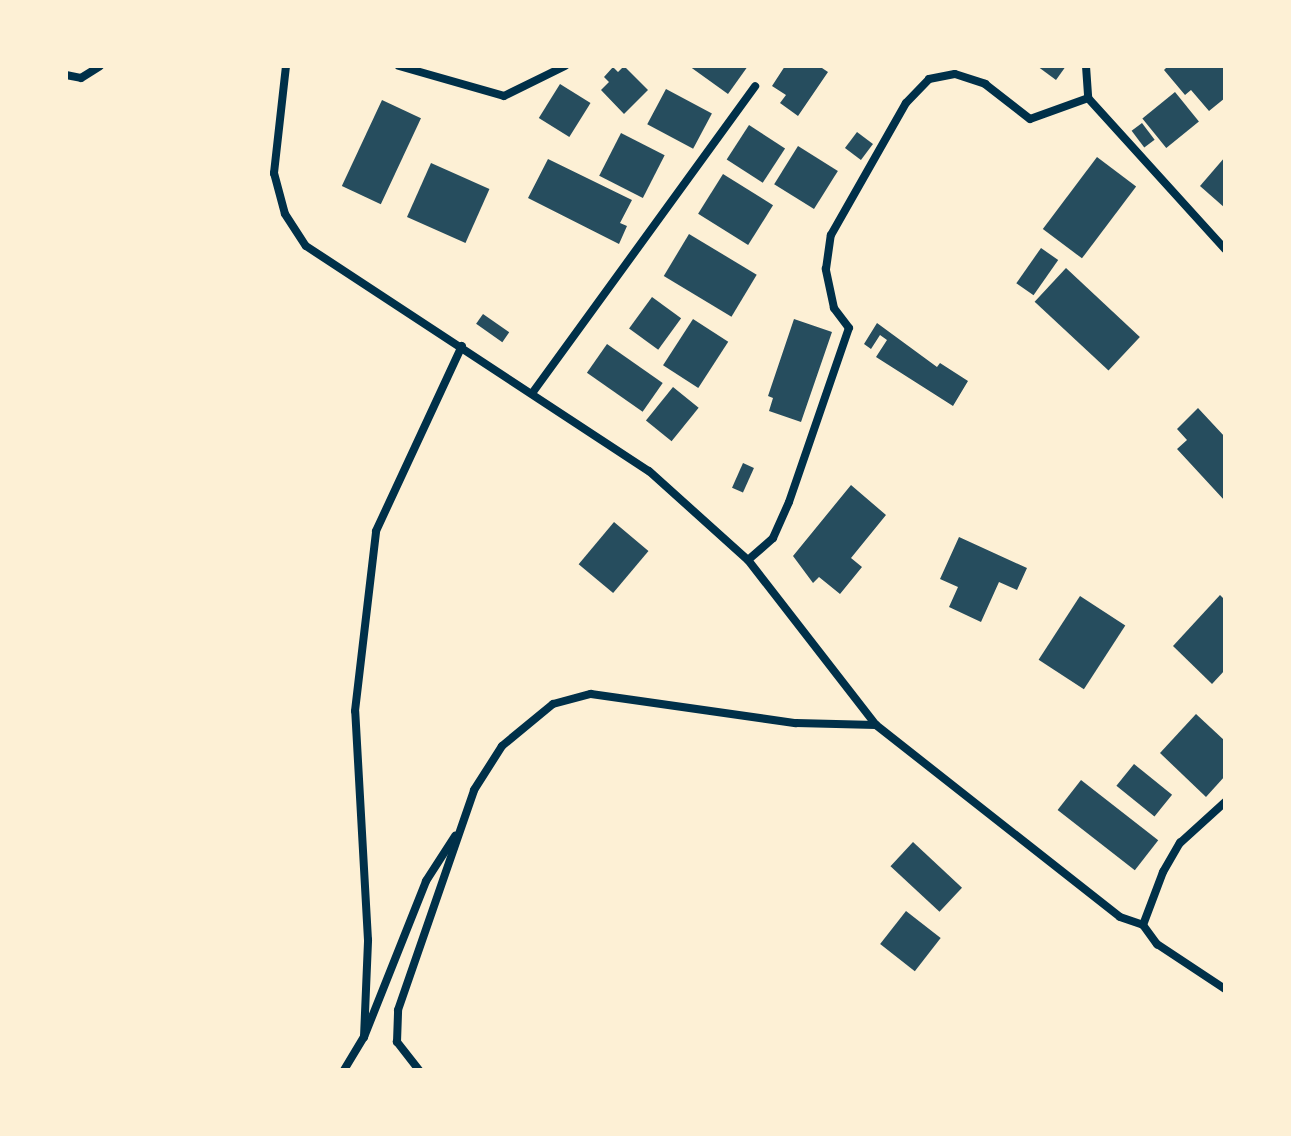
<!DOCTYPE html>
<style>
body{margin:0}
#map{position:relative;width:1291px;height:1136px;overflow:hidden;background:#fdf0d5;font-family:Inter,sans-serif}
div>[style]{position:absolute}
.building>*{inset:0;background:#264d5e;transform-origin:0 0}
.minor>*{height:8px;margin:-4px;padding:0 4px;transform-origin:4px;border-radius:4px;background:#003049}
span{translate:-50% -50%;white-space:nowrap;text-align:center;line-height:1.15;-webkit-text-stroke:6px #fdf0d5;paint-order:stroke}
.frame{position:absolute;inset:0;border:68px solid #fdf0d5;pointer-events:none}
</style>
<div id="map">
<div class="building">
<div style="clip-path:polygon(624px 66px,648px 90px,624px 114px,601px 90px,609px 82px,604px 77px,613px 67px,618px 72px)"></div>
<div style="clip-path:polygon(689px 66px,748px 66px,728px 94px)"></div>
<div style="clip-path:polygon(785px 66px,819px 66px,828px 72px,798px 116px,780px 103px,786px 95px,772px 86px)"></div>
<div style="clip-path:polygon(1037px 66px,1066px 66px,1056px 80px)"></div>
<div style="clip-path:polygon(1168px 66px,1225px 66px,1225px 98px,1209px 111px,1191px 90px,1185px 95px,1164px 70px)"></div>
<div style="left:560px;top:84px;width:36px;height:40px;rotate:32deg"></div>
<div style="left:666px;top:89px;width:52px;height:40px;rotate:28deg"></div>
<div style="left:1175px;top:92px;width:38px;height:42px;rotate:51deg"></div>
<div style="left:382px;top:100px;width:43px;height:95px;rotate:25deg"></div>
<div style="left:1142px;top:123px;width:21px;height:13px;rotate:53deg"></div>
<div style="left:749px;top:125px;width:43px;height:41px;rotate:33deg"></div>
<div style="left:857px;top:132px;width:20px;height:20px;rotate:37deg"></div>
<div style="left:621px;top:133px;width:49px;height:48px;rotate:27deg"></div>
<div style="left:798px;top:146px;width:47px;height:45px;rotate:32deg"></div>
<div style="left:1097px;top:157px;width:49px;height:90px;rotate:37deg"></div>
<div style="clip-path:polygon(1225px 157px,1225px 208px,1200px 186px)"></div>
<div style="clip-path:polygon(548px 159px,632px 200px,620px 223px,627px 226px,619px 244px,528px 198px)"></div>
<div style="left:431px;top:163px;width:64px;height:59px;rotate:24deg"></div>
<div style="left:723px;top:174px;width:59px;height:47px;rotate:32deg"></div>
<div style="left:689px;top:234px;width:79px;height:49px;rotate:31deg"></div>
<div style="left:1041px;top:248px;width:21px;height:43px;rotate:35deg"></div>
<div style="left:1066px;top:268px;width:101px;height:46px;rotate:43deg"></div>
<div style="left:652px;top:297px;width:36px;height:39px;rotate:36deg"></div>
<div style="left:483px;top:314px;width:32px;height:12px;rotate:35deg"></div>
<div style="left:693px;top:319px;width:42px;height:55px;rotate:33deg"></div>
<div style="clip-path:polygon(794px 319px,832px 332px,801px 422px,769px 411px,773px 398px,768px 396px)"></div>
<div style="clip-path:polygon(877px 323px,937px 367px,940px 363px,968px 381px,953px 406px,876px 357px,887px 340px,880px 335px,871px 349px,864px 344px)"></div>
<div style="left:607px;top:344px;width:68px;height:35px;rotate:35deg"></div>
<div style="left:673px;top:387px;width:33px;height:43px;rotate:39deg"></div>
<div style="clip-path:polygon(1198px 408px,1225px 437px,1225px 501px,1177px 449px,1187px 440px,1177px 429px)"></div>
<div style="left:743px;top:463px;width:12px;height:27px;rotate:24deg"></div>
<div style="clip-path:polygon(851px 485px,886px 515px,851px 558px,862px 567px,840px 594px,819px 577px,813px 583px,793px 556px)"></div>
<div style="left:614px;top:522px;width:45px;height:55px;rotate:40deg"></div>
<div style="clip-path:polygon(959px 537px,1027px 568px,1017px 590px,999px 582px,981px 622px,949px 607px,958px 587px,940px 579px)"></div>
<div style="clip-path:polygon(1220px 595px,1225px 600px,1225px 670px,1212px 684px,1173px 646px)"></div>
<div style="left:1080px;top:596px;width:54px;height:76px;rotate:33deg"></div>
<div style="clip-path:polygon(1196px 714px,1225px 741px,1225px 776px,1206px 797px,1160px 753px)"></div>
<div style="left:1134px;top:764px;width:49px;height:28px;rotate:39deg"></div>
<div style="left:1081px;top:780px;width:98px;height:38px;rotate:38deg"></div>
<div style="left:913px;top:842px;width:67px;height:33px;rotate:43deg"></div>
<div style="left:906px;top:911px;width:44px;height:42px;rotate:38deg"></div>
</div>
<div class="minor">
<div style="left:286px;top:66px;width:108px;rotate:96.4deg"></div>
<div style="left:274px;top:173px;width:42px;rotate:75deg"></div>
<div style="left:285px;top:214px;width:38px;rotate:57deg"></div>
<div style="left:306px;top:246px;width:410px;rotate:33.3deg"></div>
<div style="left:649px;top:471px;width:133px;rotate:42deg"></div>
<div style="left:748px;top:560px;width:209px;rotate:52.2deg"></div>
<div style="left:876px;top:725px;width:310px;rotate:38.2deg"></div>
<div style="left:1120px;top:917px;width:24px;rotate:19deg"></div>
<div style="left:1143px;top:925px;width:24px;rotate:54deg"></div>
<div style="left:1157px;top:944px;width:82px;rotate:33.5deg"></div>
<div style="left:399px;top:66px;width:109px;rotate:15.9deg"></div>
<div style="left:504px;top:96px;width:68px;rotate:-26.2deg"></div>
<div style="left:1086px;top:66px;width:32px;rotate:86deg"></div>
<div style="left:1088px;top:98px;width:204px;rotate:47.8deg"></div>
<div style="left:66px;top:75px;width:15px;rotate:11deg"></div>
<div style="left:81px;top:78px;width:22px;rotate:-32deg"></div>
<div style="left:533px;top:392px;width:378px;rotate:-54deg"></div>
<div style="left:748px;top:560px;width:33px;rotate:-41deg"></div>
<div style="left:773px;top:538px;width:39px;rotate:-66deg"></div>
<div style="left:789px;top:502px;width:184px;rotate:-71deg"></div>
<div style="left:849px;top:328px;width:25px;rotate:-127deg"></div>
<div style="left:834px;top:308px;width:40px;rotate:-102deg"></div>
<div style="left:826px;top:269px;width:34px;rotate:-82deg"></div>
<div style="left:831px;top:235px;width:152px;rotate:-60.4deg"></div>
<div style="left:906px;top:103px;width:33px;rotate:-46deg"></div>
<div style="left:929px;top:79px;width:26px;rotate:-11deg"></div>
<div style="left:955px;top:74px;width:32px;rotate:18deg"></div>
<div style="left:985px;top:84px;width:57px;rotate:37.9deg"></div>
<div style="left:1030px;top:119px;width:62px;rotate:-19.9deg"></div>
<div style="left:1143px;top:925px;width:57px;rotate:-69.3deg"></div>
<div style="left:1163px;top:872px;width:34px;rotate:-60deg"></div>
<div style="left:1180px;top:843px;width:61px;rotate:-42.3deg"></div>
<div style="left:364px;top:1037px;width:97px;rotate:-87.6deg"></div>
<div style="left:368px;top:940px;width:229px;rotate:-93.2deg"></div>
<div style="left:355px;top:711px;width:181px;rotate:-83.3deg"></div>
<div style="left:376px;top:531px;width:204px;rotate:-65.1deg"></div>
<div style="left:344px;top:1070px;width:39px;rotate:-59deg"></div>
<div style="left:364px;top:1037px;width:168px;rotate:-68.3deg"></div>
<div style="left:426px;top:881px;width:54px;rotate:-57.2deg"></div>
<div style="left:419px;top:1070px;width:36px;rotate:-128deg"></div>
<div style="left:397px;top:1042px;width:32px;rotate:-88deg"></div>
<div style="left:398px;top:1010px;width:233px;rotate:-70.9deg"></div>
<div style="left:474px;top:790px;width:52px;rotate:-57.5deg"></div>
<div style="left:502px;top:746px;width:66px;rotate:-39.5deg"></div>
<div style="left:553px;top:704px;width:39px;rotate:-15deg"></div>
<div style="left:591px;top:694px;width:207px;rotate:8.1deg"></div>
<div style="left:796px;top:723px;width:80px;rotate:1.4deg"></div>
</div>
<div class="frame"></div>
</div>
